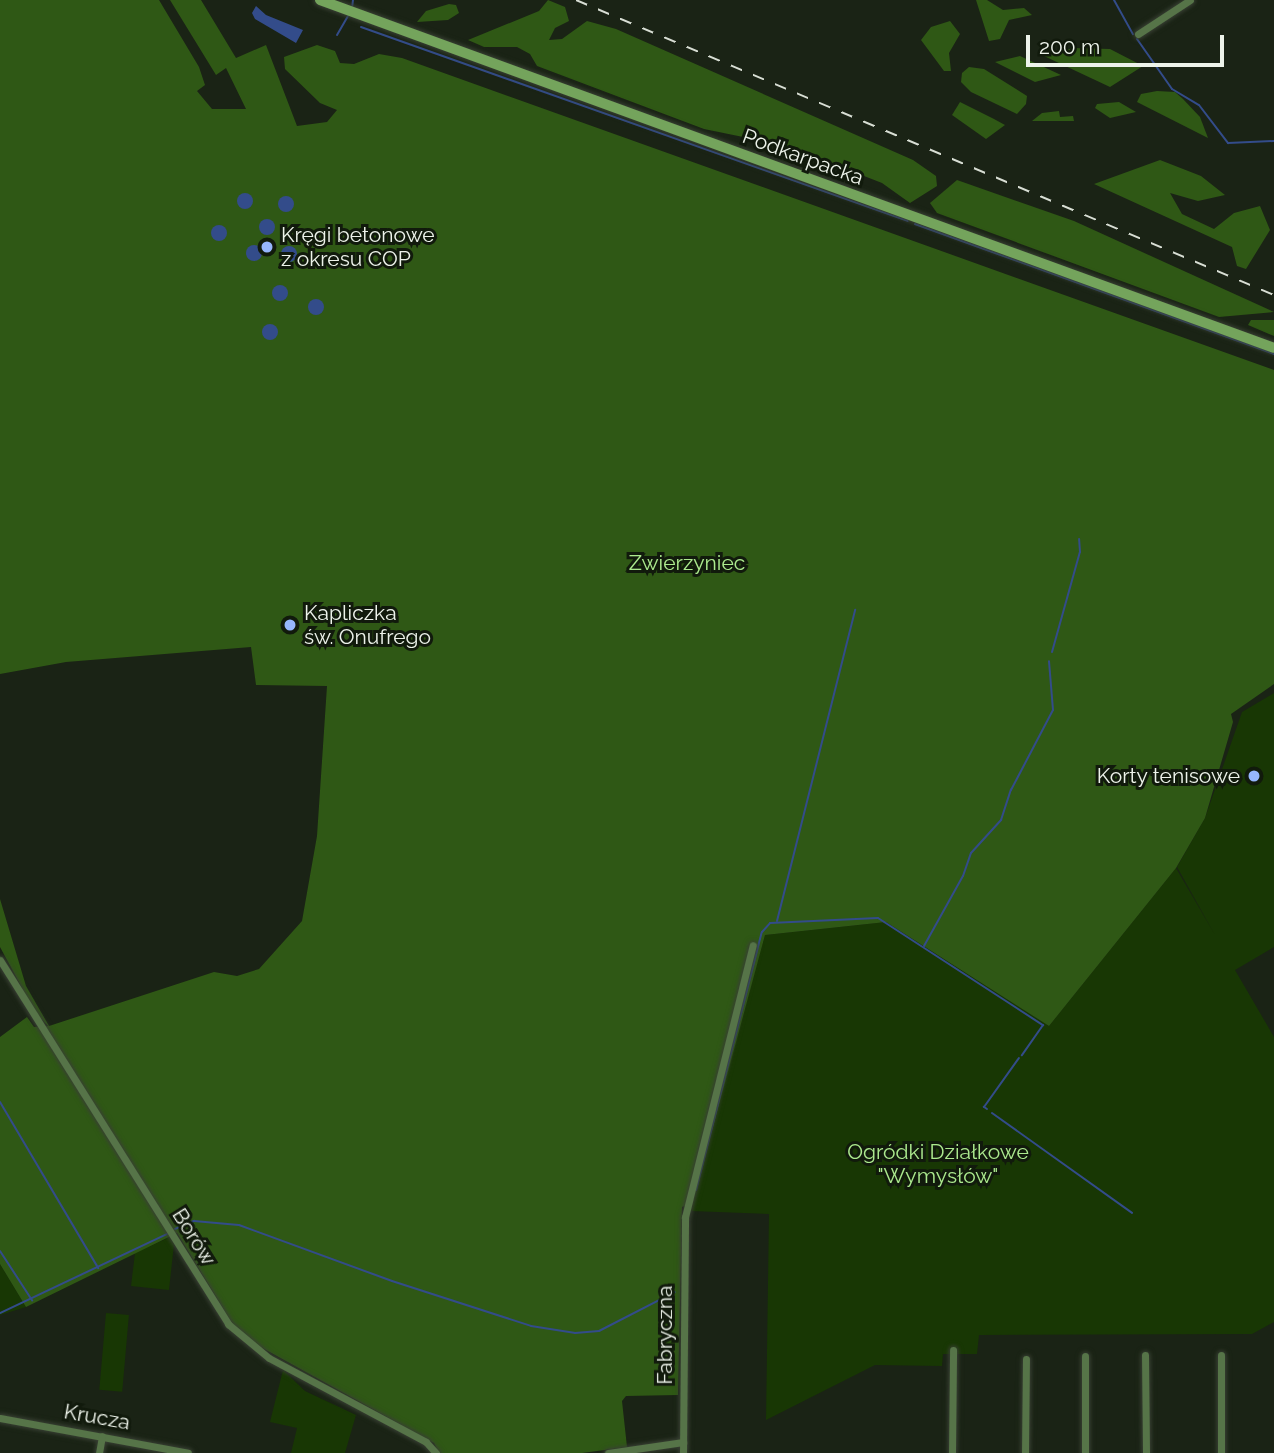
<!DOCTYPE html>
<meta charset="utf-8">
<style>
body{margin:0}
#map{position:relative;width:1274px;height:1453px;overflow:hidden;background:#1a2315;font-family:Raleway,sans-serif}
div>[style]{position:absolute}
.green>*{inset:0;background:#183704;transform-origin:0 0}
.forest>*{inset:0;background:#2f5815}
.water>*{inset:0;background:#334c8a}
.round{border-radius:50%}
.stream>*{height:2px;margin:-1px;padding:0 1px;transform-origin:1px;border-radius:1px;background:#334c8a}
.roads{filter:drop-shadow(0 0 2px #384033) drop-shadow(0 0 2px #384033)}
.minor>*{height:7px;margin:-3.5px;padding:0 3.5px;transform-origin:3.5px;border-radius:3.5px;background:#567448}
.secondary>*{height:10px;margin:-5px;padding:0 5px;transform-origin:5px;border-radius:5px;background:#74a45c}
.rail>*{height:2px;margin-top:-1px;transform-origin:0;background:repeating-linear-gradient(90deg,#d8ded4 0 12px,transparent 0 24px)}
.dots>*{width:19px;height:19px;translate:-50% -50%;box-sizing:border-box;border:4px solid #111a0c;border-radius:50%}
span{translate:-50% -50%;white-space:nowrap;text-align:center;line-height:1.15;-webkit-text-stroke:6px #111a0c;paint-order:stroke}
.street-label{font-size:21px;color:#edf3ea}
.poi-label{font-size:21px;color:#edf3ea}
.left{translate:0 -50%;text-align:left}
.right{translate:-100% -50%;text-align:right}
.park-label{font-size:21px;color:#acea8e}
.scale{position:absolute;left:1026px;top:35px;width:198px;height:32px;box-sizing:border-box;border:4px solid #edf3ea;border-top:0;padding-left:9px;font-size:21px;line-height:24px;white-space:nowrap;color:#edf3ea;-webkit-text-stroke:5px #111a0c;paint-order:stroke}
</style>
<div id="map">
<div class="green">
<div style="clip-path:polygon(1274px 693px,1274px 947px,1235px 970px,1274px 1037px,1274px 1322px,1252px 1334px,979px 1335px,977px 1354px,943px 1354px,942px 1366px,875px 1365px,766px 1420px,769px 1214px,691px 1211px,687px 1205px,765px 935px,886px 922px,1049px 1026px,1176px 868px,1215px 935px,1177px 867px,1205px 818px,1242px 712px)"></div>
<div style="clip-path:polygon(170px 1237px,174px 1244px,169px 1290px,131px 1286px,135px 1253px)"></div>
<div style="clip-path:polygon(0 1264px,26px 1307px,0 1315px)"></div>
<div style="left:106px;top:1313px;width:23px;height:77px;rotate:5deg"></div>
<div style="clip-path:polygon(283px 1370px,305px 1391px,356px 1415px,345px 1453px,291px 1453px,297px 1428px,270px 1422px)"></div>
</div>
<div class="forest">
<div style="clip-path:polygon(0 0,159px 0,199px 67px,205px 85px,197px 91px,212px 109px,246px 109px,226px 68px,216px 75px,170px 0,201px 0,236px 58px,266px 45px,297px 126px,327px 122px,337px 110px,320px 103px,285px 69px,284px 57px,317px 45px,335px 51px,340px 63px,354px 64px,379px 54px,402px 58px,1274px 370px,1274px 684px,1231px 714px,1233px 722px,1205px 818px,1176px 868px,1049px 1026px,886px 922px,765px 935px,713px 1127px,687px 1205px,682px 1207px,678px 1395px,626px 1396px,622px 1401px,627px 1447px,582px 1453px,439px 1453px,434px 1443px,257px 1345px,234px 1326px,177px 1233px,26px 1307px,0 1264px,0 1037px,27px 1017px,34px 1027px,48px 1026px,35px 1012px,0 947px,0 899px,26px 986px,49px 1026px,214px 972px,237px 976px,259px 969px,302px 921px,317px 836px,327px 686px,256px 685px,251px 647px,66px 662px,0 674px)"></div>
<div style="clip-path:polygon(548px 0,565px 7px,569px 21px,555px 28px,549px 40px,562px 39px,587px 21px,616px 29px,913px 160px,936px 176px,937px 186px,910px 203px,882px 183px,787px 146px,704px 129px,537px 66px,530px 54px,517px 47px,484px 47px,468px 40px,539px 11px)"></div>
<div style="clip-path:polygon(976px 0,987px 0,1003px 10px,1024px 8px,1032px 15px,1009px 20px,1000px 39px,989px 41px)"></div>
<div style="clip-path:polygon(449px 4px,456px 5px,459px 13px,448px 20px,417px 22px,426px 11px)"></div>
<div style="clip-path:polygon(950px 21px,960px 34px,949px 53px,951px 71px,944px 71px,921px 40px,931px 27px)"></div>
<div style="clip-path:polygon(1073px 48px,1110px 49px,1143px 66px,1110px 87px,1044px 56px)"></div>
<div style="clip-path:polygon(1020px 56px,1061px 75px,1035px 82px,995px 62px)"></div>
<div style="clip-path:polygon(969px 67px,984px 69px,1027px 96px,1026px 104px,1017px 114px,971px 92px,961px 82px,962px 73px)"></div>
<div style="clip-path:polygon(1157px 91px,1175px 92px,1183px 99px,1200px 117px,1208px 138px,1137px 102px,1141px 94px)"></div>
<div style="clip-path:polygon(960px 102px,994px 119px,1005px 125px,986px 139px,952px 115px)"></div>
<div style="clip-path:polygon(1119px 102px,1136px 112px,1110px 118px,1095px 108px,1097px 104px)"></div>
<div style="clip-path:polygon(1059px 111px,1060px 117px,1073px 116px,1074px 121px,1032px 121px,1042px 113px)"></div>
<div style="clip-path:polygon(1160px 160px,1201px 176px,1225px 195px,1198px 201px,1170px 193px,1182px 214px,1214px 229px,1234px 213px,1260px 206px,1270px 230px,1246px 269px,1237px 266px,1232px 247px,1094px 184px)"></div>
<div style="clip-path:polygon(957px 180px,1074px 221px,1274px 312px,1219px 317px,937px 213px,930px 203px)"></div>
<div style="clip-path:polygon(1251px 320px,1274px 320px,1274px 336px,1248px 325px)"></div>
</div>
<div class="water">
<div style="clip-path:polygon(256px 6px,266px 15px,303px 30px,296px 43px,255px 19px,252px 13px)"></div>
<div class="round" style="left:237px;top:193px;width:16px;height:16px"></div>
<div class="round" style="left:278px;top:196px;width:16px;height:16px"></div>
<div class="round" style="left:259px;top:219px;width:16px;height:16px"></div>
<div class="round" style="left:211px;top:225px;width:16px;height:16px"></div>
<div class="round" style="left:246px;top:245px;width:16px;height:16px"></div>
<div class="round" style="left:281px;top:246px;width:16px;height:16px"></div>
<div class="round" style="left:272px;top:285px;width:16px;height:16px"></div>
<div class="round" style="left:308px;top:299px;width:16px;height:16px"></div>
<div class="round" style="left:262px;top:324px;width:16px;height:16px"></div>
</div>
<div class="stream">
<div style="left:1114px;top:0;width:39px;rotate:61deg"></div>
<div style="left:352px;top:8px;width:8px;rotate:-83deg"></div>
<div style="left:361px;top:27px;width:580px;rotate:19.53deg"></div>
<div style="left:337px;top:35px;width:22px;rotate:-60deg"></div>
<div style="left:1137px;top:39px;width:61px;rotate:55deg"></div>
<div style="left:1172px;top:89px;width:31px;rotate:31deg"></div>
<div style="left:1199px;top:105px;width:48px;rotate:52.7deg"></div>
<div style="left:1228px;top:143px;width:46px;rotate:-2.5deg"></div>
<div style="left:915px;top:224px;width:382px;rotate:19.9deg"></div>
<div style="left:1052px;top:652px;width:104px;rotate:-74.4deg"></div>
<div style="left:1080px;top:552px;width:13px;rotate:-94deg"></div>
<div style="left:777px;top:921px;width:321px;rotate:-75.9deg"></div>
<div style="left:924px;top:946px;width:80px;rotate:-60.9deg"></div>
<div style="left:963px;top:876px;width:24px;rotate:-71deg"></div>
<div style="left:971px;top:853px;width:45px;rotate:-47.7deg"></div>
<div style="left:1001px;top:820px;width:32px;rotate:-72deg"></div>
<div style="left:1011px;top:790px;width:90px;rotate:-62.3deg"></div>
<div style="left:1053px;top:710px;width:49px;rotate:-94.7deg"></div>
<div style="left:0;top:1102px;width:193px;rotate:59.4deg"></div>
<div style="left:987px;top:1109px;width:4px;rotate:-146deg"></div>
<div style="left:984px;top:1107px;width:60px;rotate:-54.5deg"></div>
<div style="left:992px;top:1113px;width:172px;rotate:35.5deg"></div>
<div style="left:696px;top:1190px;width:266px;rotate:-75.7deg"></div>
<div style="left:762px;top:932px;width:12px;rotate:-48deg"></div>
<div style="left:770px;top:923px;width:108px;rotate:-2.7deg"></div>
<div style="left:878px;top:918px;width:197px;rotate:33deg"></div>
<div style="left:1043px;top:1025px;width:37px;rotate:125deg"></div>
<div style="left:175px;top:1229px;width:21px;rotate:-23deg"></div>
<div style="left:194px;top:1221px;width:45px;rotate:5.1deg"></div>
<div style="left:239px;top:1225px;width:163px;rotate:20.1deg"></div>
<div style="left:392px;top:1281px;width:146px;rotate:17.9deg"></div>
<div style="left:531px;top:1326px;width:45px;rotate:9deg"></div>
<div style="left:575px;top:1333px;width:24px;rotate:-5deg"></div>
<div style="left:599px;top:1331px;width:85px;rotate:-27.2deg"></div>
<div style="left:0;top:1251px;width:59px;rotate:56.9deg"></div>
<div style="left:0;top:1313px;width:185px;rotate:-25.3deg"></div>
</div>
<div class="roads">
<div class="minor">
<div style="left:1138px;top:34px;width:62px;rotate:-33.2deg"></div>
<div style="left:0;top:960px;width:430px;rotate:57.9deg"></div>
<div style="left:228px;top:1324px;width:53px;rotate:39.7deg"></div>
<div style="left:269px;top:1358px;width:178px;rotate:28.1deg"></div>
<div style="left:426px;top:1442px;width:15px;rotate:48deg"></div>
<div style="left:1145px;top:1355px;width:98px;rotate:89.4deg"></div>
<div style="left:1085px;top:1356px;width:97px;rotate:90deg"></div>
<div style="left:0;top:1418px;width:191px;rotate:10.5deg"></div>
<div style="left:99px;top:1453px;width:17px;rotate:-80deg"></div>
<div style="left:608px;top:1453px;width:76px;rotate:-8.3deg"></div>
<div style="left:683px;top:1453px;width:236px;rotate:-89.5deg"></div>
<div style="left:685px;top:1217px;width:280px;rotate:-76deg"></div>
<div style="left:952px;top:1453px;width:103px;rotate:-89.4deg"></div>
<div style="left:1025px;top:1453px;width:94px;rotate:-89.4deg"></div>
<div style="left:1221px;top:1453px;width:98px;rotate:-90deg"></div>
</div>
<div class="secondary">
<div style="left:320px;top:0;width:1015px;rotate:20.04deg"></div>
</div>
</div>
<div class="rail">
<div style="left:576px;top:0;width:758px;rotate:22.91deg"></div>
</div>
<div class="dots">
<div style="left:267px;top:247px;background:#96b6fd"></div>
<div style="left:290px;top:625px;background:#96b6fd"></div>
<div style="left:1254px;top:776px;background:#96b6fd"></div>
</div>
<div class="street-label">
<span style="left:803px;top:157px;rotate:20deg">Podkarpacka</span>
<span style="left:194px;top:1237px;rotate:58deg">Borów</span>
<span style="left:665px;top:1335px;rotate:-90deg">Fabryczna</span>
<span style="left:97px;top:1417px;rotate:10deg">Krucza</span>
</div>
<div class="poi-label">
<span class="left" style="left:281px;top:247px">Kręgi betonowe<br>z okresu COP</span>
<span class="left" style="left:304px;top:625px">Kapliczka<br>św. Onufrego</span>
<span class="right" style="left:1240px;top:776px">Korty tenisowe</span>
</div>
<div class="park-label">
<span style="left:687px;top:563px">Zwierzyniec</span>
<span style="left:938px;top:1164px">Ogródki Działkowe<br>"Wymysłów"</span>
</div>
<div class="scale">200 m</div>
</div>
